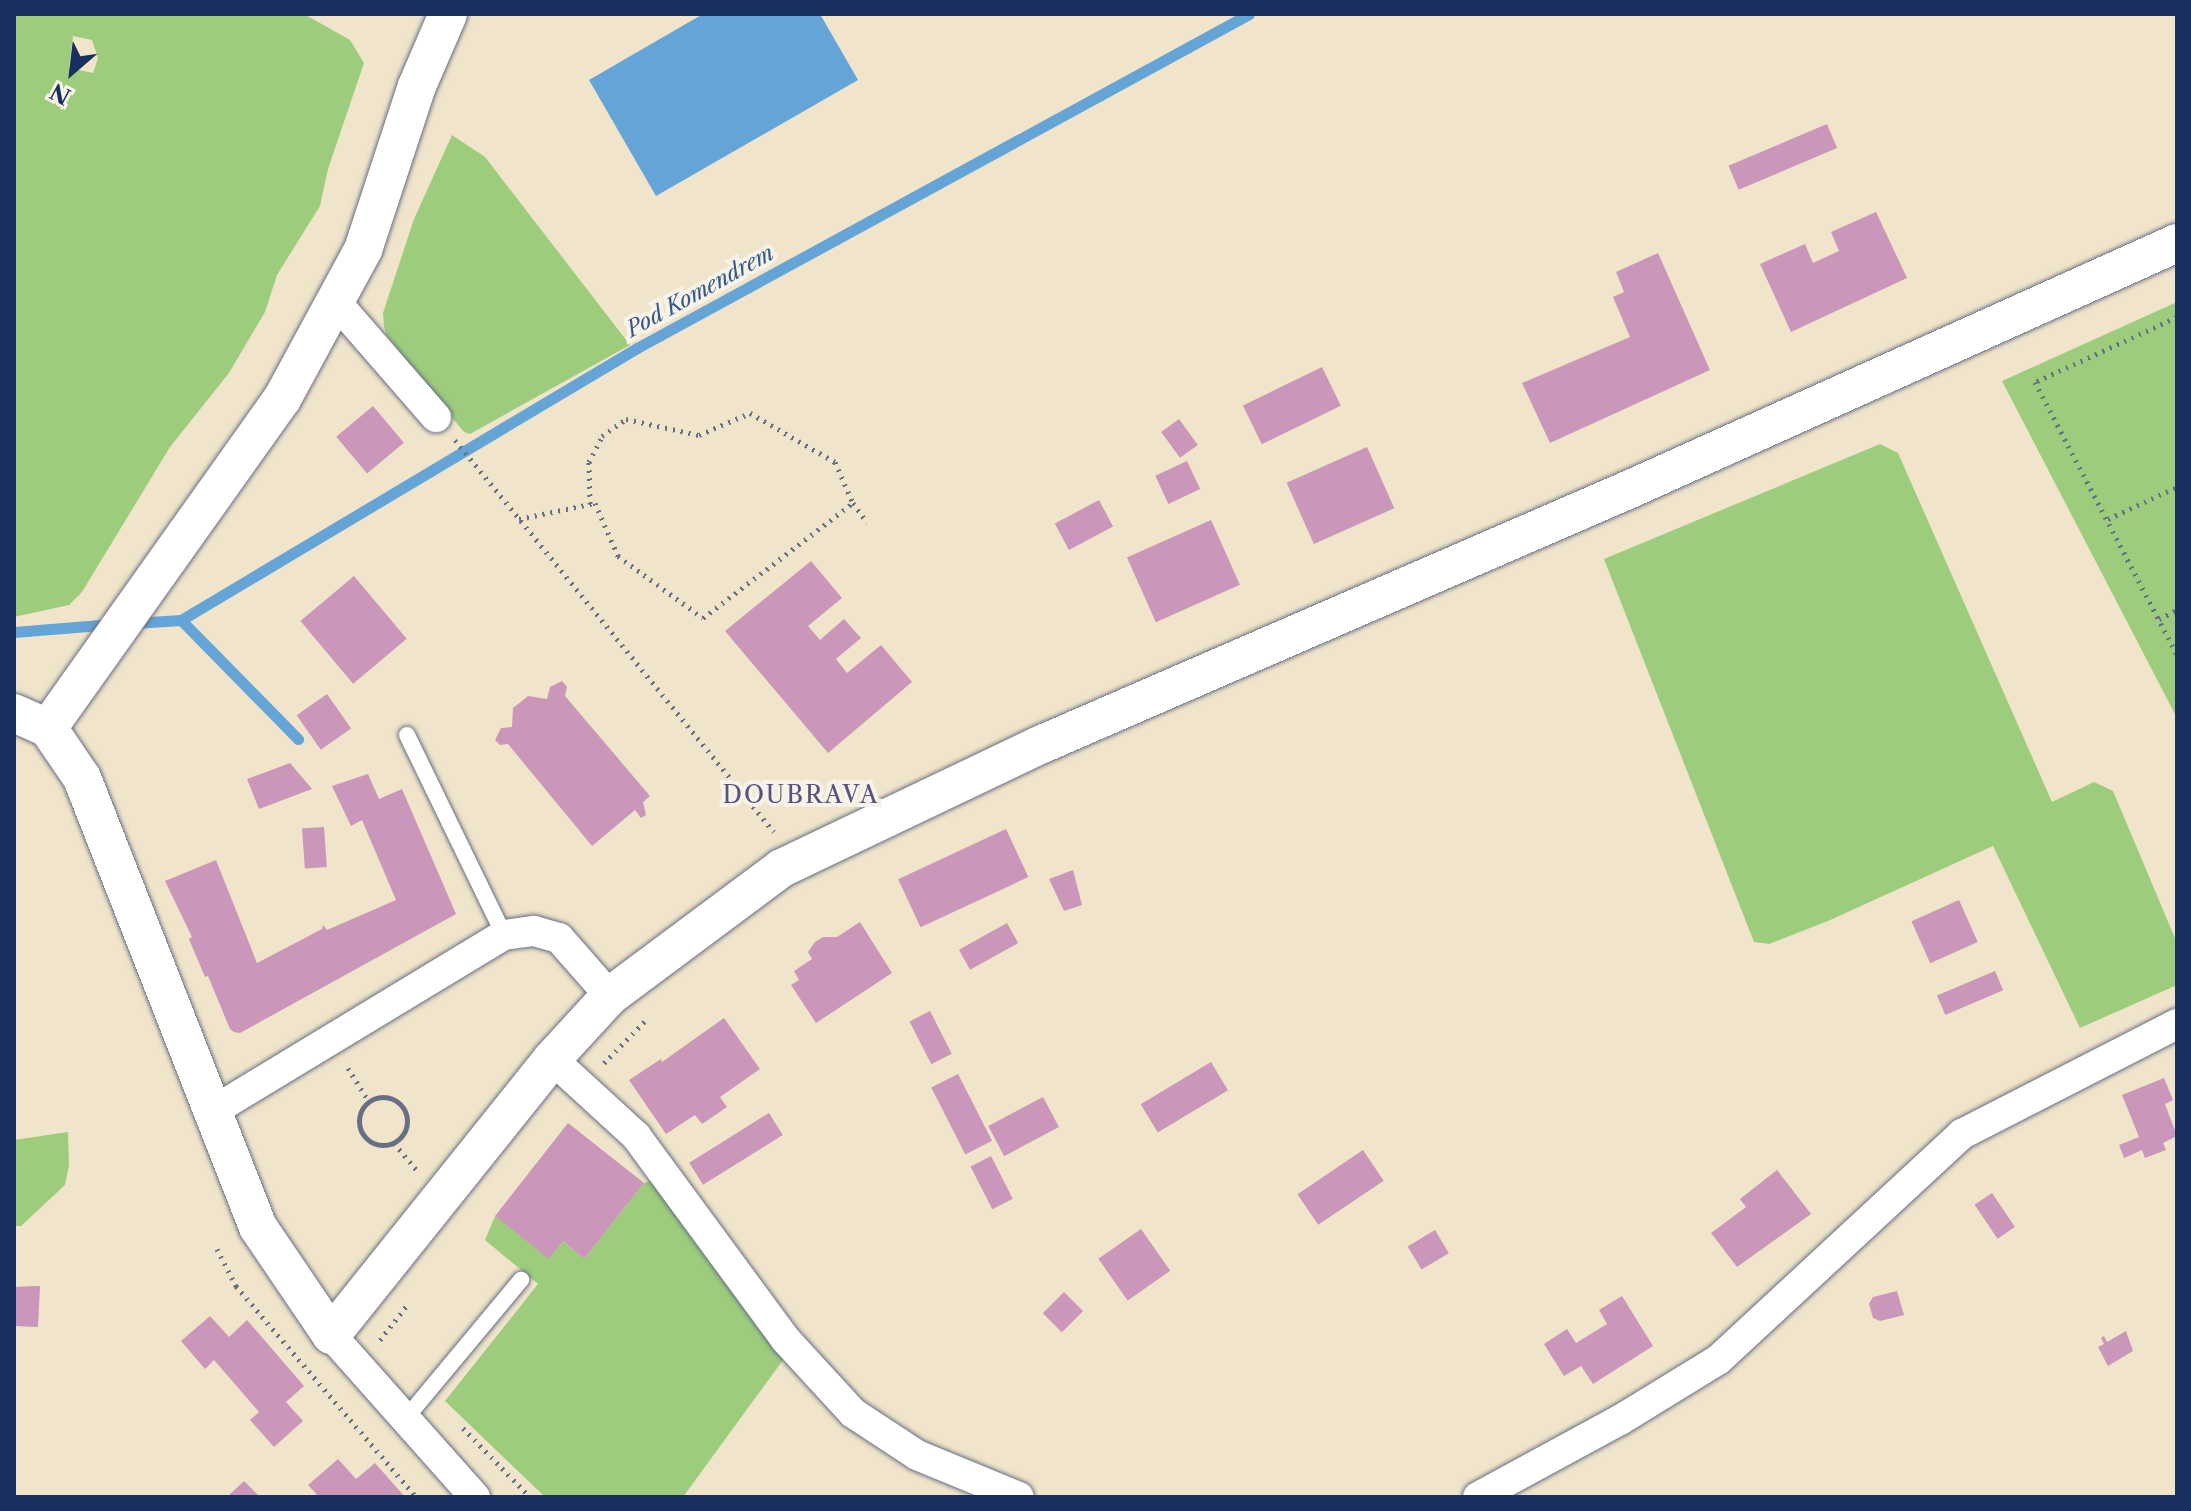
<!DOCTYPE html>
<style>
body{margin:0}
#map{position:relative;width:2191px;height:1511px;overflow:hidden;background:#f0e5ca;font-family:"Libre Caslon Text",serif}
div>[style]{position:absolute}
.green>*{inset:0;background:#9dcd7c}
.water>*{inset:0;background:#64a4d7}
.stream>*{height:11px;margin:-5.5px;padding:0 5.5px;transform-origin:5.5px;border-radius:5.5px;background:#64a4d7}
.building>*{inset:0;background:#ca96b9;transform-origin:0 0}
.path>*{height:5px;margin-top:-2.5px;transform-origin:0;background:repeating-linear-gradient(90deg,#666f84 0 2px,transparent 0 8px)}
.path>.ring{margin:-2.5px;padding:0;box-sizing:content-box;background:none;border:5px solid #666f84;border-radius:50%}
.roads{filter:drop-shadow(0 0 2px #666f84) drop-shadow(0 0 2px #666f84)}
.service>*{height:16px;margin:-8px;padding:0 8px;transform-origin:8px;border-radius:8px;background:#fff}
.minor>*{height:30px;margin:-15px;padding:0 15px;transform-origin:15px;border-radius:15px;background:#fff}
.tertiary>*{height:38px;margin:-19px;padding:0 19px;transform-origin:19px;border-radius:19px;background:#fff}
span{translate:-50% -50%;white-space:nowrap;text-align:center;line-height:1.15;-webkit-text-stroke:8px #f7f3e8;paint-order:stroke}
.water-label{font-size:22px;color:#355888;font-style:italic}
.quarter-label{font-size:24px;color:#58537e;letter-spacing:2px}
.frame{position:absolute;inset:0;border:16px solid #1b2f5e;pointer-events:none}
.north{position:absolute;left:32px;top:32px;width:80px;height:80px;-webkit-text-stroke:6px #f7f3e8;paint-order:stroke;rotate:208deg;font-size:22px;font-weight:700;line-height:32px;text-align:center;color:#1b2f5e}
.north::after{content:'';display:block;margin:auto;width:28px;height:36px;background:#1b2f5e;clip-path:polygon(50% 0,100% 100%,50% 72%,0 100%)}
</style>
<div id="map">
<div class="green">
<div style="clip-path:polygon(evenodd,14px 14px,304px 14px,350px 40px,364px 63px,328px 169px,320px 206px,277px 275px,265px 312px,229px 373px,170px 447px,82px 592px,69px 605px,14px 617px,14px 14px,73px 36px,92px 40px,98px 58px,93px 73px,69px 68px,73px 36px)"></div>
<div style="clip-path:polygon(452px 135px,485px 157px,630px 345px,470px 434px,464px 432px,425px 385px,386px 334px,384px 326px,383px 313px,414px 219px)"></div>
<div style="clip-path:polygon(2177px 302px,2177px 718px,2002px 381px)"></div>
<div style="clip-path:polygon(1880px 444px,1898px 453px,2052px 802px,2094px 782px,2113px 791px,2177px 943px,2177px 985px,2080px 1028px,1993px 846px,1828px 921px,1769px 944px,1754px 942px,1604px 559px)"></div>
<div style="clip-path:polygon(68px 1132px,69px 1165px,65px 1185px,21px 1226px,14px 1226px,14px 1140px)"></div>
<div style="clip-path:polygon(656px 1179px,786px 1356px,683px 1497px,545px 1497px,445px 1401px,538px 1284px,485px 1240px,495px 1216px,549px 1258px,563px 1241px,584px 1259px,644px 1183px)"></div>
</div>
<div class="water">
<div style="clip-path:polygon(703px 14px,820px 14px,858px 80px,656px 196px,589px 80px)"></div>
</div>
<div class="stream">
<div style="left:181px;top:620px;width:531px;rotate:-30.82deg"></div>
<div style="left:637px;top:348px;width:697px;rotate:-28.62deg"></div>
<div style="left:134px;top:623px;width:47px;rotate:-3.7deg"></div>
<div style="left:181px;top:620px;width:167px;rotate:45.5deg"></div>
<div style="left:14px;top:632px;width:99px;rotate:-4.6deg"></div>
</div>
<div class="building">
<div style="left:1827px;top:124px;width:26px;height:107px;rotate:67deg"></div>
<div style="clip-path:polygon(1876px 212px,1907px 278px,1791px 332px,1760px 264px,1805px 244px,1813px 263px,1839px 251px,1831px 232px)"></div>
<div style="clip-path:polygon(1658px 253px,1710px 370px,1550px 443px,1522px 383px,1630px 337px,1613px 297px,1624px 292px,1616px 272px)"></div>
<div style="left:1322px;top:367px;width:43px;height:88px;rotate:64deg"></div>
<div style="left:373px;top:406px;width:48px;height:48px;rotate:50deg"></div>
<div style="left:1179px;top:419px;width:32px;height:22px;rotate:54deg"></div>
<div style="left:1367px;top:447px;width:67px;height:88px;rotate:66deg"></div>
<div style="left:1187px;top:461px;width:31px;height:35px;rotate:65deg"></div>
<div style="left:1099px;top:500px;width:30px;height:50px;rotate:62deg"></div>
<div style="left:1211px;top:520px;width:71px;height:92px;rotate:66deg"></div>
<div style="clip-path:polygon(811px 561px,842px 598px,808px 626px,820px 640px,844px 619px,861px 638px,836px 659px,847px 673px,881px 645px,912px 682px,828px 753px,725px 631px)"></div>
<div style="left:354px;top:576px;width:82px;height:70px;rotate:50deg"></div>
<div style="clip-path:polygon(562px 681px,567px 687px,565px 696px,650px 796px,643px 802px,646px 815px,641px 818px,635px 810px,592px 846px,508px 744px,500px 745px,495px 740px,501px 728px,512px 727px,513px 708px,528px 696px,547px 699px,550px 687px)"></div>
<div style="left:327px;top:694px;width:42px;height:37px;rotate:55deg"></div>
<div style="clip-path:polygon(290px 763px,312px 789px,259px 809px,247px 779px)"></div>
<div style="clip-path:polygon(368px 774px,379px 799px,402px 789px,456px 914px,240px 1033px,234px 1032px,230px 1029px,208px 976px,205px 977px,189px 939px,192px 937px,165px 881px,216px 860px,257px 963px,322px 929px,323px 925px,327px 930px,396px 900px,362px 820px,351px 826px,332px 786px)"></div>
<div style="left:324px;top:827px;width:40px;height:22px;rotate:86deg"></div>
<div style="left:1006px;top:829px;width:53px;height:119px;rotate:65deg"></div>
<div style="clip-path:polygon(1073px 870px,1082px 905px,1064px 911px,1049px 879px)"></div>
<div style="left:1959px;top:900px;width:46px;height:52px;rotate:66deg"></div>
<div style="clip-path:polygon(860px 922px,892px 973px,816px 1023px,791px 985px,799px 980px,794px 971px,812px 959px,808px 952px,815px 942px,823px 937px,837px 937px)"></div>
<div style="left:1007px;top:923px;width:23px;height:55px;rotate:61deg"></div>
<div style="left:1995px;top:971px;width:21px;height:63px;rotate:67deg"></div>
<div style="left:930px;top:1011px;width:48px;height:23px;rotate:63deg"></div>
<div style="clip-path:polygon(724px 1018px,760px 1069px,720px 1097px,727px 1107px,702px 1124px,695px 1115px,666px 1134px,629px 1080px,661px 1059px,662px 1062px)"></div>
<div style="left:1211px;top:1062px;width:33px;height:82px;rotate:59deg"></div>
<div style="left:958px;top:1074px;width:75px;height:30px;rotate:63deg"></div>
<div style="clip-path:polygon(2164px 1078px,2173px 1100px,2165px 1104px,2177px 1136px,2163px 1143px,2166px 1150px,2145px 1158px,2142px 1150px,2124px 1158px,2119px 1145px,2139px 1137px,2122px 1095px)"></div>
<div style="left:1043px;top:1097px;width:34px;height:62px;rotate:62deg"></div>
<div style="left:769px;top:1113px;width:26px;height:94px;rotate:58deg"></div>
<div style="clip-path:polygon(568px 1123px,644px 1183px,584px 1259px,563px 1241px,549px 1259px,495px 1216px)"></div>
<div style="left:1363px;top:1150px;width:37px;height:79px;rotate:56deg"></div>
<div style="left:991px;top:1156px;width:48px;height:23px;rotate:63deg"></div>
<div style="clip-path:polygon(1777px 1170px,1811px 1214px,1737px 1267px,1711px 1233px,1746px 1207px,1740px 1199px)"></div>
<div style="left:1992px;top:1193px;width:41px;height:21px;rotate:56deg"></div>
<div style="left:1141px;top:1229px;width:51px;height:52px;rotate:55deg"></div>
<div style="left:1435px;top:1230px;width:27px;height:32px;rotate:59deg"></div>
<div style="clip-path:polygon(34px 1286px,40px 1286px,38px 1327px,14px 1326px,14px 1287px)"></div>
<div style="clip-path:polygon(1897px 1291px,1904px 1315px,1880px 1321px,1873px 1318px,1869px 1304px,1873px 1297px)"></div>
<div style="left:1064px;top:1292px;width:27px;height:30px;rotate:45deg"></div>
<div style="clip-path:polygon(1622px 1296px,1653px 1346px,1593px 1384px,1581px 1366px,1564px 1376px,1544px 1344px,1567px 1329px,1576px 1343px,1607px 1324px,1599px 1310px)"></div>
<div style="clip-path:polygon(210px 1316px,229px 1337px,247px 1320px,304px 1386px,286px 1402px,303px 1421px,274px 1447px,250px 1420px,259px 1412px,214px 1360px,205px 1369px,181px 1341px)"></div>
<div style="clip-path:polygon(2126px 1331px,2133px 1351px,2108px 1366px,2098px 1347px,2104px 1344px,2101px 1338px,2104px 1336px,2107px 1342px)"></div>
<div style="clip-path:polygon(338px 1459px,356px 1479px,375px 1463px,405px 1497px,319px 1497px,308px 1485px)"></div>
<div style="clip-path:polygon(244px 1481px,260px 1497px,227px 1497px)"></div>
</div>
<div class="path">
<div style="left:2177px;top:317px;width:156px;rotate:155.4deg"></div>
<div style="left:2035px;top:382px;width:308px;rotate:62.5deg"></div>
<div style="left:455px;top:440px;width:505px;rotate:50.86deg"></div>
<div style="left:590px;top:504px;width:42px;rotate:-91.4deg"></div>
<div style="left:589px;top:462px;width:29px;rotate:-63deg"></div>
<div style="left:602px;top:436px;width:29px;rotate:-35deg"></div>
<div style="left:626px;top:419px;width:75px;rotate:12.4deg"></div>
<div style="left:699px;top:435px;width:56px;rotate:-23.3deg"></div>
<div style="left:750px;top:413px;width:98px;rotate:30deg"></div>
<div style="left:835px;top:462px;width:45px;rotate:66.3deg"></div>
<div style="left:519px;top:519px;width:78px;rotate:-11.9deg"></div>
<div style="left:595px;top:503px;width:58px;rotate:66.5deg"></div>
<div style="left:618px;top:556px;width:105px;rotate:36.1deg"></div>
<div style="left:703px;top:618px;width:189px;rotate:-37.5deg"></div>
<div style="left:853px;top:503px;width:24px;rotate:54deg"></div>
<div style="left:2108px;top:519px;width:76px;rotate:-24.9deg"></div>
<div style="left:2159px;top:619px;width:20px;rotate:-27deg"></div>
<div style="left:604px;top:1063px;width:62px;rotate:-45.7deg"></div>
<div style="left:348px;top:1068px;width:39px;rotate:58deg"></div>
<div class="ring" style="left:359px;top:1097px;width:43px;height:43px"></div>
<div style="left:394px;top:1143px;width:35px;rotate:50deg"></div>
<div style="left:217px;top:1249px;width:42px;rotate:62.8deg"></div>
<div style="left:236px;top:1286px;width:277px;rotate:49.5deg"></div>
<div style="left:380px;top:1340px;width:46px;rotate:-52.1deg"></div>
<div style="left:463px;top:1428px;width:96px;rotate:45.8deg"></div>
</div>
<div class="roads">
<div class="service">
<div style="left:407px;top:735px;width:222px;rotate:64.1deg"></div>
<div style="left:406px;top:1418px;width:180px;rotate:-50.2deg"></div>
</div>
<div class="minor">
<div style="left:335px;top:301px;width:154px;rotate:49deg"></div>
<div style="left:552px;top:1059px;width:114px;rotate:42.5deg"></div>
<div style="left:636px;top:1136px;width:253px;rotate:53.7deg"></div>
<div style="left:786px;top:1340px;width:99px;rotate:47.5deg"></div>
<div style="left:853px;top:1413px;width:77px;rotate:33.3deg"></div>
<div style="left:917px;top:1455px;width:110px;rotate:22.4deg"></div>
<div style="left:213px;top:1111px;width:340px;rotate:-31.2deg"></div>
<div style="left:504px;top:935px;width:30px;rotate:-8deg"></div>
<div style="left:534px;top:931px;width:26px;rotate:16deg"></div>
<div style="left:559px;top:938px;width:77px;rotate:48.7deg"></div>
<div style="left:331px;top:1335px;width:217px;rotate:48.4deg"></div>
<div style="left:1478px;top:1497px;width:162px;rotate:-28.5deg"></div>
<div style="left:1620px;top:1420px;width:115px;rotate:-31.5deg"></div>
<div style="left:1718px;top:1360px;width:333px;rotate:-42.8deg"></div>
<div style="left:1962px;top:1134px;width:242px;rotate:-27.1deg"></div>
</div>
<div class="tertiary">
<div style="left:14px;top:713px;width:37px;rotate:24deg"></div>
<div style="left:48px;top:728px;width:60px;rotate:55.8deg"></div>
<div style="left:82px;top:778px;width:482px;rotate:68.6deg"></div>
<div style="left:258px;top:1227px;width:130px;rotate:55.9deg"></div>
<div style="left:331px;top:1335px;width:354px;rotate:-51.3deg"></div>
<div style="left:552px;top:1059px;width:86px;rotate:-47.4deg"></div>
<div style="left:610px;top:996px;width:214px;rotate:-36.7deg"></div>
<div style="left:782px;top:868px;width:286px;rotate:-25.5deg"></div>
<div style="left:1040px;top:745px;width:651px;rotate:-23.45deg"></div>
<div style="left:1637px;top:486px;width:592px;rotate:-24.23deg"></div>
<div style="left:48px;top:728px;width:404px;rotate:-54.6deg"></div>
<div style="left:282px;top:399px;width:170px;rotate:-61.5deg"></div>
<div style="left:363px;top:250px;width:173px;rotate:-71.8deg"></div>
<div style="left:417px;top:86px;width:78px;rotate:-66.7deg"></div>
</div>
</div>
<div class="water-label">
<span style="left:700px;top:291px;rotate:-29deg">Pod Komendrem</span>
</div>
<div class="quarter-label">
<span style="left:801px;top:795px">DOUBRAVA</span>
</div>
<div class="frame"></div>
<div class="north">N</div>
</div>
